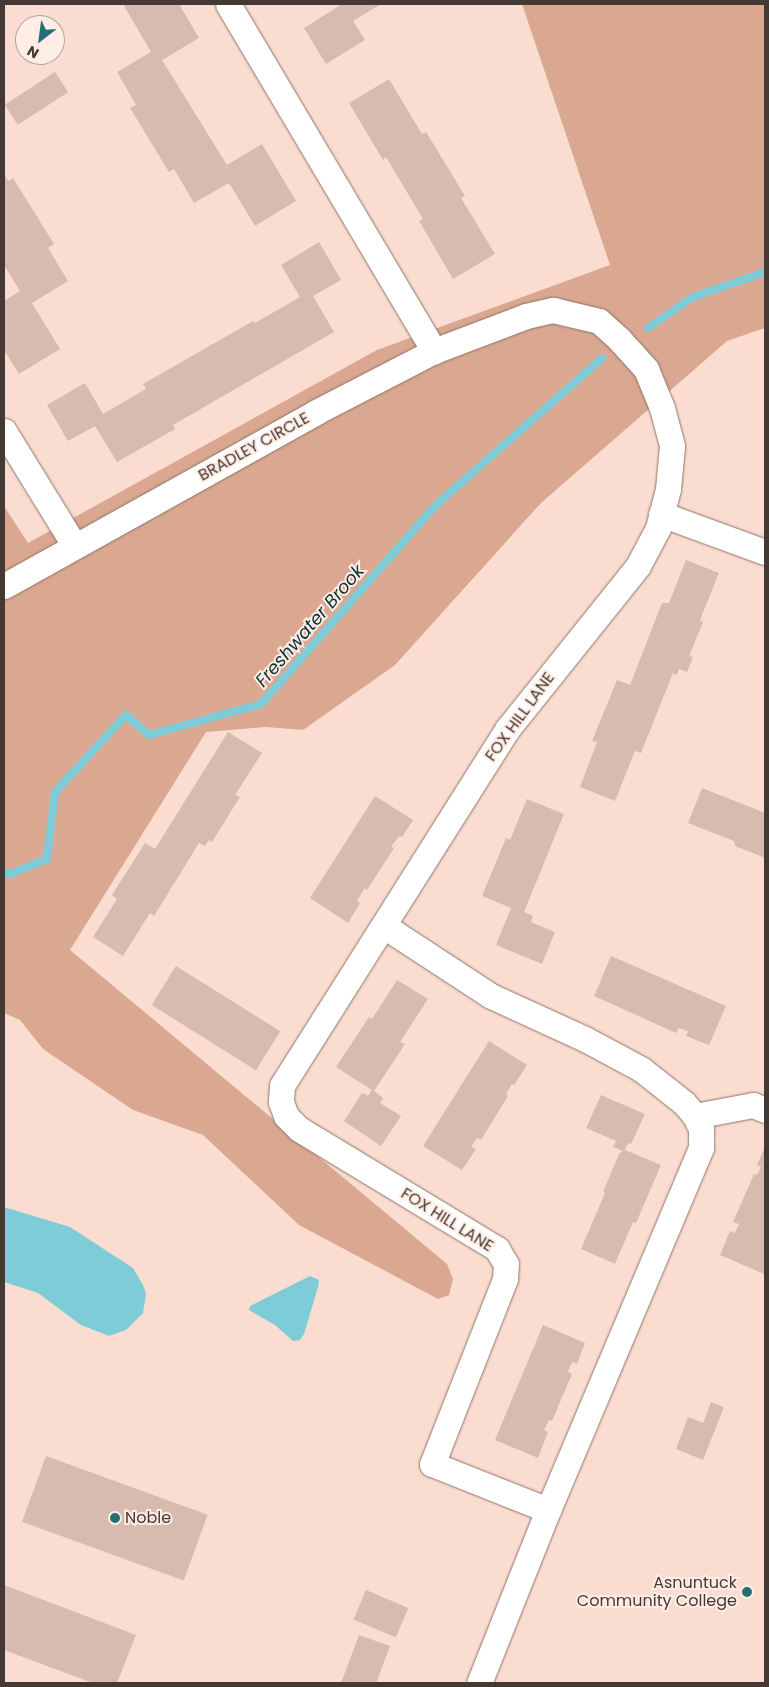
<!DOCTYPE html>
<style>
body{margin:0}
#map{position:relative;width:769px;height:1687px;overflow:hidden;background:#faddd0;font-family:Poppins,sans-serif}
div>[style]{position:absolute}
.green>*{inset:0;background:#daa790}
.water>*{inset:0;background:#7eccd8}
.stream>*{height:8px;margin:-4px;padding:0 4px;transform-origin:4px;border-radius:4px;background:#7eccd8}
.building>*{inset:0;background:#d8bbaf;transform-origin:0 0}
.roads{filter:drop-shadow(0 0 1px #8e7468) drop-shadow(0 0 1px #8e7468)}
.street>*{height:25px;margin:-12.5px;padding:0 12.5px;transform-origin:12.5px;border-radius:12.5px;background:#fff}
.dots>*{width:14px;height:14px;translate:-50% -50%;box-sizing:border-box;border:2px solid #ffede5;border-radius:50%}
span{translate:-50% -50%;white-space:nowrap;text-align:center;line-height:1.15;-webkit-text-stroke:4px #ffede5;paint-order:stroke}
.street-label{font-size:16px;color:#453934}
.poi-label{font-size:16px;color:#453934}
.left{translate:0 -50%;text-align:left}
.right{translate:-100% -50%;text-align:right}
.water-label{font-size:18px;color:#0b3237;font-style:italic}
.frame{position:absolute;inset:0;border:5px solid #453934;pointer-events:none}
.north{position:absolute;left:15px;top:15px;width:50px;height:50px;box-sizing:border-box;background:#ffede5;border:1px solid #b5a59e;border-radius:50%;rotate:210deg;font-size:14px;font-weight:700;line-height:20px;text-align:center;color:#453934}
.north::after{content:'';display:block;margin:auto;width:18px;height:22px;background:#246e77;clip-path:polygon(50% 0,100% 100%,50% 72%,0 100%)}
</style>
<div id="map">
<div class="green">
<div style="clip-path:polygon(522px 4px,765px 4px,765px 328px,727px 341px,541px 503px,395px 665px,303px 730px,266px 727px,206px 732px,70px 950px,447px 1264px,453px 1279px,449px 1295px,438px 1299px,299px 1225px,203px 1135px,133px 1110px,43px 1049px,20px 1020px,4px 1013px,4px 506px,28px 543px,377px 350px,610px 265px)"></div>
</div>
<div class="water">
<div style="clip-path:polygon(4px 1207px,70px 1227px,133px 1268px,143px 1285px,146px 1294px,143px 1313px,126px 1330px,109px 1336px,81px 1325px,38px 1293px,4px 1282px)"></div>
<div style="clip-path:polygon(310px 1276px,319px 1280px,318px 1287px,304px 1334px,300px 1340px,293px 1341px,275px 1325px,249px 1310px,250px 1306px)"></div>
</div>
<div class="stream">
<div style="left:648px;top:328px;width:55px;rotate:-34.6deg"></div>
<div style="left:693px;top:297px;width:76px;rotate:-19.1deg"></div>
<div style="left:4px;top:872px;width:6px;rotate:18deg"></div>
<div style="left:10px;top:874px;width:40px;rotate:-22deg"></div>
<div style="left:47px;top:859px;width:67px;rotate:-83.2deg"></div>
<div style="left:55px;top:792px;width:105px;rotate:-47.3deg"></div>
<div style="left:126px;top:715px;width:30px;rotate:41deg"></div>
<div style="left:149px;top:735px;width:116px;rotate:-15.5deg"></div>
<div style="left:261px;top:704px;width:265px;rotate:-48.7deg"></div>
<div style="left:436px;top:505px;width:222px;rotate:-41.5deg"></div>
</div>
<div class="building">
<div style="clip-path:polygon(123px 4px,179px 4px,199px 38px,162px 60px,227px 165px,262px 144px,296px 201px,255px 226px,229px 183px,194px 203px,174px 169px,169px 172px,130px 108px,136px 105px,117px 72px,151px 52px)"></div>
<div style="clip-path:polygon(337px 4px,381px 4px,353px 21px,365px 40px,326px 64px,304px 28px,339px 6px)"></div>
<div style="left:55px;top:72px;width:24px;height:60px;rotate:57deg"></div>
<div style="clip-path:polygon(389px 79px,422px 134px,426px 132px,465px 196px,461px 198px,495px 254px,453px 279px,419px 221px,423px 219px,386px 157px,383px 160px,349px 103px)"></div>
<div style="clip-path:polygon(4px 173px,8px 181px,13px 178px,54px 244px,48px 248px,68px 281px,32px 303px,60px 349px,19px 374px,4px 350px,4px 301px,20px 291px,4px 265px)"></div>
<div style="clip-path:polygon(319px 242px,341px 280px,313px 296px,334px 332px,173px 425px,175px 429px,117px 462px,95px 426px,68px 441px,47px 405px,85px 383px,103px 414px,146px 389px,143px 384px,253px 321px,255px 323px,300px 297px,281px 265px)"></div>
<div style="clip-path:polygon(686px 560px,719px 573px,700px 620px,703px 622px,689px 656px,693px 657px,687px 672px,679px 669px,677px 675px,673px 673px,641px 753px,635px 751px,615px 801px,580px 787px,597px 742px,592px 741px,617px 680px,630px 685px,662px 603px,669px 603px)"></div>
<div style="clip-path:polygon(228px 732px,262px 753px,235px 795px,240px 797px,212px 842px,209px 840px,205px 846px,199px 843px,154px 916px,150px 913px,123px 956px,93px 937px,117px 899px,112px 895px,145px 843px,155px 849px)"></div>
<div style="clip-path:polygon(702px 788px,765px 813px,765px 858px,735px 846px,734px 841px,688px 823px)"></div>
<div style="clip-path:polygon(375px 796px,413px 820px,402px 837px,399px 836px,391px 847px,394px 848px,367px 890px,364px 889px,357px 901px,360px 903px,348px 923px,310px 898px)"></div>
<div style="clip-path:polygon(527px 799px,564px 814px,524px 912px,533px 916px,531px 922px,555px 932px,542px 964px,496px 945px,511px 908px,482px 896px,506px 838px,510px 840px)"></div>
<div style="clip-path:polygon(611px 956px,726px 1006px,709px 1045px,686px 1036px,688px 1031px,679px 1028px,676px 1033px,594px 996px)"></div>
<div style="left:176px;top:966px;width:123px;height:46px;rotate:32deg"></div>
<div style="clip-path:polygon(397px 980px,428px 999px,400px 1042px,405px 1044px,374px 1091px,383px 1098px,380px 1103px,401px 1116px,381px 1146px,344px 1121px,362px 1093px,368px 1096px,372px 1090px,336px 1067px,369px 1017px,372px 1019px)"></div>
<div style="clip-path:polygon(489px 1041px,527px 1065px,514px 1085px,512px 1084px,506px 1094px,508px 1096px,481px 1140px,477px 1138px,471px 1147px,476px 1149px,462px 1170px,423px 1146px)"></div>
<div style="clip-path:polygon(601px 1095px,645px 1114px,631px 1144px,628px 1143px,625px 1150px,661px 1165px,636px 1223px,633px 1222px,615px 1264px,581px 1249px,605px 1193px,603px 1192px,619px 1154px,623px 1151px,613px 1147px,616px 1141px,586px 1128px)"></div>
<div style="clip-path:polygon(765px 1147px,765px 1271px,764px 1274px,720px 1255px,730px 1231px,735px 1233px,739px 1224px,733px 1222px,754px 1174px,757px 1175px,761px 1167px,757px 1165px)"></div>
<div style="clip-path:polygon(543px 1325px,585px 1343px,577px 1364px,572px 1362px,568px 1372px,572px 1374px,552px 1421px,549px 1420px,544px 1430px,548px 1432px,538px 1458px,495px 1440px)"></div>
<div style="clip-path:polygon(711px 1402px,724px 1407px,703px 1460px,676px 1449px,688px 1417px,703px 1423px)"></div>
<div style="left:46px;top:1456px;width:172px;height:70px;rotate:20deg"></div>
<div style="clip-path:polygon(4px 1585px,136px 1635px,117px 1683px,93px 1683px,4px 1650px)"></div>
<div style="left:366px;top:1590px;width:46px;height:32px;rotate:23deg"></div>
<div style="clip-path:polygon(359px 1635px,390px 1646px,376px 1683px,341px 1683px)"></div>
</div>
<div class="roads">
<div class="street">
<div style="left:228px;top:4px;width:404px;rotate:59.3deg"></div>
<div style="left:4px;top:431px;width:134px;rotate:58.4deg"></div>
<div style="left:661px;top:514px;width:111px;rotate:20.1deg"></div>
<div style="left:4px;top:586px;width:357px;rotate:-29.1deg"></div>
<div style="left:316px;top:412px;width:133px;rotate:-27.3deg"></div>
<div style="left:434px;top:351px;width:98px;rotate:-20.8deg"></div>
<div style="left:526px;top:316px;width:28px;rotate:-13deg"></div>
<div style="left:553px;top:310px;width:47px;rotate:13.4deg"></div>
<div style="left:599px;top:321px;width:25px;rotate:42deg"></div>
<div style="left:618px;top:338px;width:42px;rotate:47.9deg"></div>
<div style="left:646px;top:369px;width:42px;rotate:67.7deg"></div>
<div style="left:662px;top:408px;width:39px;rotate:75deg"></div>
<div style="left:672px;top:446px;width:43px;rotate:95.3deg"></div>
<div style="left:668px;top:489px;width:40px;rotate:104.4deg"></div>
<div style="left:658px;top:528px;width:43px;rotate:117.8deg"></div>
<div style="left:638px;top:566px;width:208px;rotate:128.7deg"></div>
<div style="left:508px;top:728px;width:423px;rotate:122.3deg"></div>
<div style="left:282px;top:1086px;width:16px;rotate:94deg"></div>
<div style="left:281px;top:1102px;width:15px;rotate:70deg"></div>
<div style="left:286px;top:1116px;width:18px;rotate:45deg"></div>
<div style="left:299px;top:1129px;width:232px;rotate:31.2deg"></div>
<div style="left:497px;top:1249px;width:17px;rotate:59deg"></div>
<div style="left:506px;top:1264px;width:15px;rotate:94deg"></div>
<div style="left:505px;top:1279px;width:199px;rotate:111.5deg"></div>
<div style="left:432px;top:1464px;width:125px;rotate:21.6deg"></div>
<div style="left:384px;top:926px;width:128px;rotate:33.2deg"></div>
<div style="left:491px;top:996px;width:103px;rotate:24.6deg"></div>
<div style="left:585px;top:1039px;width:64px;rotate:28.2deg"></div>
<div style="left:641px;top:1069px;width:55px;rotate:38.3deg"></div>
<div style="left:684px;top:1103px;width:17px;rotate:50deg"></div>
<div style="left:695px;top:1116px;width:14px;rotate:65deg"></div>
<div style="left:701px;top:1129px;width:19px;rotate:90deg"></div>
<div style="left:701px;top:1148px;width:393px;rotate:112.9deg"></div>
<div style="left:548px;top:1510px;width:186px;rotate:111.7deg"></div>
<div style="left:695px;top:1116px;width:59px;rotate:-10.7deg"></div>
<div style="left:753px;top:1105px;width:13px;rotate:23deg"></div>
</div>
</div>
<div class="dots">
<div style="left:115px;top:1518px;background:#246e77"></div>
<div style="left:747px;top:1592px;background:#246e77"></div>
</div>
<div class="street-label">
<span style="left:254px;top:447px;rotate:-29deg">BRADLEY CIRCLE</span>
<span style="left:520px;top:717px;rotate:-54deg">FOX HILL LANE</span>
<span style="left:447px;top:1220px;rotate:32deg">FOX HILL LANE</span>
</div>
<div class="poi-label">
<span class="left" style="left:125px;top:1518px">Noble</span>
<span class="right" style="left:737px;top:1592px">Asnuntuck<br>Community College</span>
</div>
<div class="water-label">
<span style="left:310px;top:626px;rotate:-49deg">Freshwater Brook</span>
</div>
<div class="frame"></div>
<div class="north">N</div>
</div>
